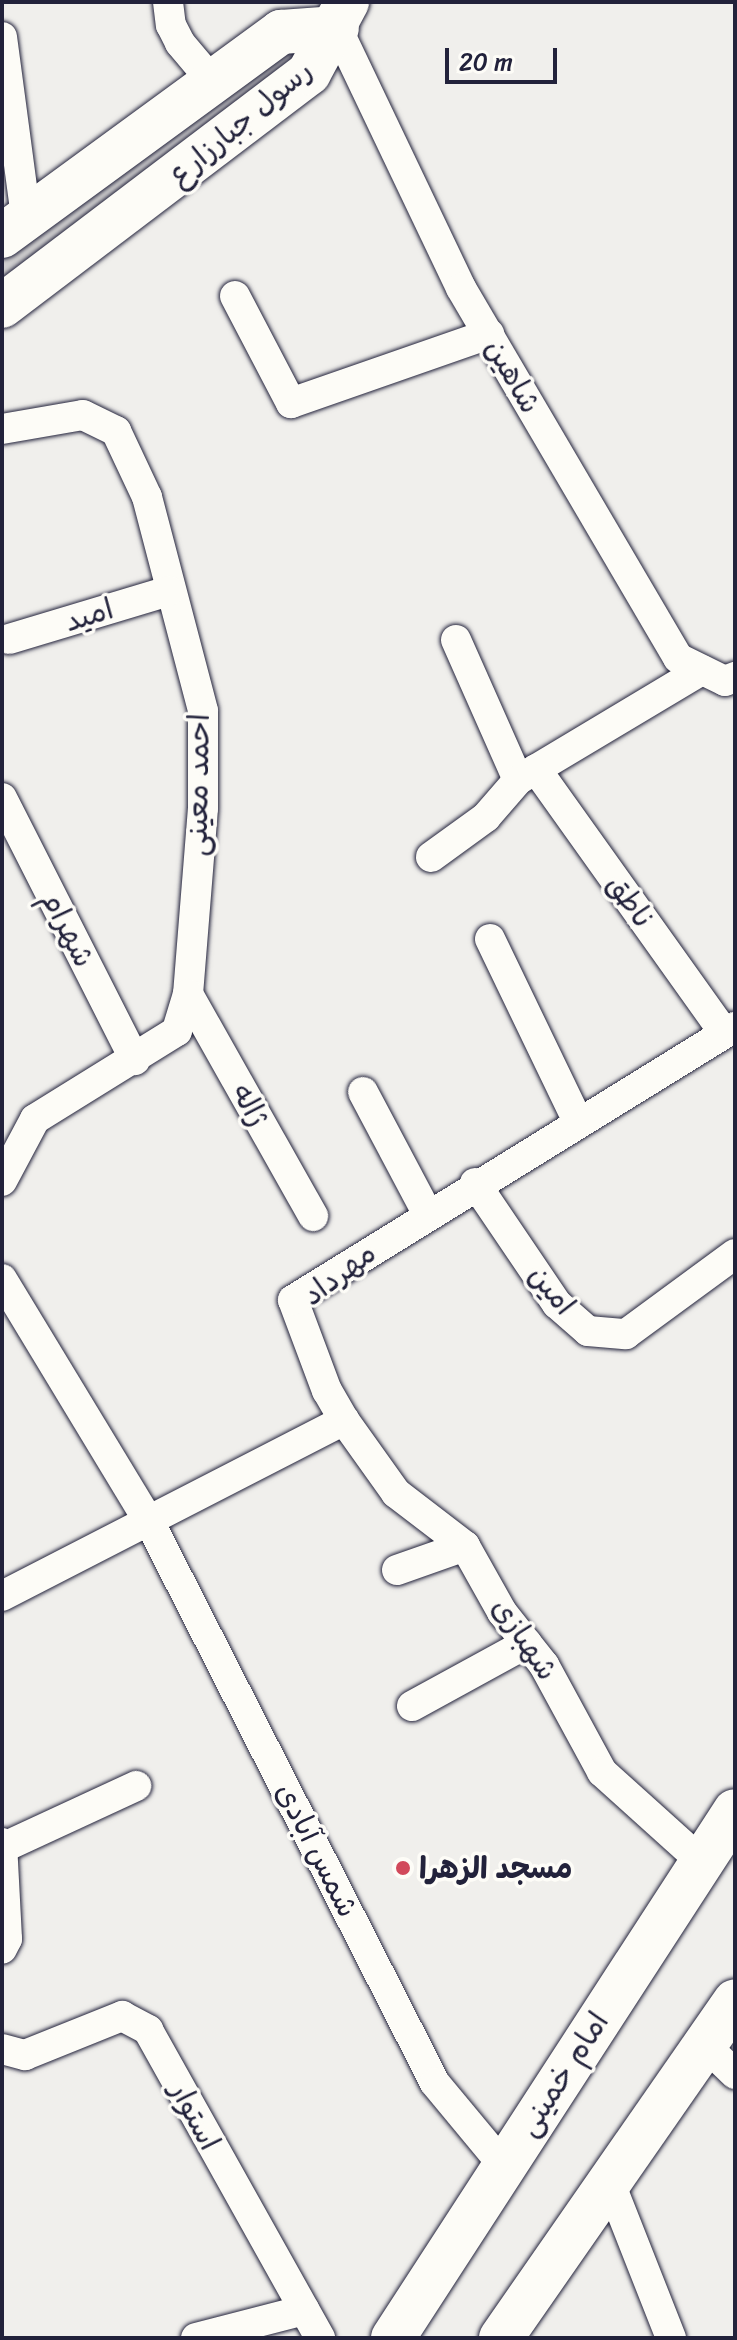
<!DOCTYPE html>
<meta charset="utf-8">
<style>
body{margin:0}
#map{position:relative;width:737px;height:2340px;overflow:hidden;background:#f0efec;font-family:Sriracha,"Playpen Sans Arabic",sans-serif}
div>[style]{position:absolute}
.green>*{inset:0;background:#d2d1d1}
.roads{filter:drop-shadow(0 0 2px #22223b) drop-shadow(0 0 2px #22223b)}
.street>*{height:30px;margin:-15px;padding:0 15px;transform-origin:15px;border-radius:15px;background:#fdfcf7}
.secondary>*{height:44px;margin:-22px;padding:0 22px;transform-origin:22px;border-radius:22px;background:#fdfcf7}
.primary>*{height:44px;margin:-22px;padding:0 22px;transform-origin:22px;border-radius:22px;background:#fdfcf7}
.dots>*{width:22px;height:22px;translate:-50% -50%;box-sizing:border-box;border:4px solid #fdfcf7;border-radius:50%}
span{translate:-50% -50%;white-space:nowrap;text-align:center;line-height:1.15;-webkit-text-stroke:7px #fdfcf7;paint-order:stroke}
.street-label{font-size:30px;color:#22223b}
.poi-label{font-size:30px;color:#22223b;font-weight:700}
.left{translate:0 -50%;text-align:left}
.frame{position:absolute;inset:0;border:4px solid #22223b;pointer-events:none}
.scale{position:absolute;left:445px;top:48px;width:112px;height:36px;box-sizing:border-box;border:4px solid #22223b;border-top:0;padding-left:10px;font-size:24px;line-height:28px;white-space:nowrap;color:#22223b;-webkit-text-stroke:6px #fdfcf7;paint-order:stroke}
</style>
<div id="map">
<div class="green">
<div style="clip-path:polygon(314px 42px,2px 289px,2px 258px,283px 46px)"></div>
</div>
<div class="roads">
<div class="street">
<div style="left:168px;top:2px;width:23px;rotate:83deg"></div>
<div style="left:171px;top:25px;width:20px;rotate:63deg"></div>
<div style="left:180px;top:43px;width:51px;rotate:49.8deg"></div>
<div style="left:337px;top:28px;width:288px;rotate:64.5deg"></div>
<div style="left:461px;top:288px;width:429px;rotate:59.6deg"></div>
<div style="left:678px;top:658px;width:52px;rotate:26.1deg"></div>
<div style="left:725px;top:681px;width:11px;rotate:-22deg"></div>
<div style="left:2px;top:37px;width:183px;rotate:82.4deg"></div>
<div style="left:235px;top:296px;width:121px;rotate:62.4deg"></div>
<div style="left:291px;top:403px;width:210px;rotate:-19.2deg"></div>
<div style="left:2px;top:429px;width:82px;rotate:-9.8deg"></div>
<div style="left:83px;top:415px;width:37px;rotate:26deg"></div>
<div style="left:116px;top:431px;width:73px;rotate:64.8deg"></div>
<div style="left:147px;top:497px;width:221px;rotate:75.3deg"></div>
<div style="left:203px;top:711px;width:97px;rotate:90deg"></div>
<div style="left:203px;top:808px;width:187px;rotate:94.6deg"></div>
<div style="left:188px;top:994px;width:39px;rotate:107deg"></div>
<div style="left:177px;top:1031px;width:167px;rotate:148.2deg"></div>
<div style="left:35px;top:1119px;width:70px;rotate:118deg"></div>
<div style="left:9px;top:639px;width:167px;rotate:-16.7deg"></div>
<div style="left:456px;top:640px;width:153px;rotate:66.1deg"></div>
<div style="left:536px;top:769px;width:324px;rotate:54.5deg"></div>
<div style="left:2px;top:798px;width:294px;rotate:63.1deg"></div>
<div style="left:431px;top:857px;width:68px;rotate:-36deg"></div>
<div style="left:486px;top:817px;width:49px;rotate:-49.1deg"></div>
<div style="left:518px;top:780px;width:214px;rotate:-30.9deg"></div>
<div style="left:490px;top:939px;width:201px;rotate:64.3deg"></div>
<div style="left:188px;top:994px;width:255px;rotate:60.6deg"></div>
<div style="left:363px;top:1092px;width:137px;rotate:62.1deg"></div>
<div style="left:475px;top:1183px;width:146px;rotate:55.9deg"></div>
<div style="left:557px;top:1304px;width:41px;rotate:41.1deg"></div>
<div style="left:588px;top:1331px;width:38px;rotate:5deg"></div>
<div style="left:626px;top:1334px;width:135px;rotate:-36.3deg"></div>
<div style="left:2px;top:1279px;width:285px;rotate:58.8deg"></div>
<div style="left:150px;top:1523px;width:628px;rotate:63.03deg"></div>
<div style="left:435px;top:2083px;width:107px;rotate:50.3deg"></div>
<div style="left:344px;top:1420px;width:90px;rotate:54.5deg"></div>
<div style="left:396px;top:1493px;width:87px;rotate:37.5deg"></div>
<div style="left:465px;top:1546px;width:76px;rotate:60.7deg"></div>
<div style="left:502px;top:1612px;width:68px;rotate:51.6deg"></div>
<div style="left:544px;top:1665px;width:122px;rotate:61.5deg"></div>
<div style="left:602px;top:1772px;width:135px;rotate:42deg"></div>
<div style="left:397px;top:1570px;width:72px;rotate:-19.4deg"></div>
<div style="left:2px;top:1596px;width:385px;rotate:-27.2deg"></div>
<div style="left:344px;top:1420px;width:34px;rotate:-120deg"></div>
<div style="left:327px;top:1391px;width:97px;rotate:-110.5deg"></div>
<div style="left:293px;top:1300px;width:520px;rotate:-31.7deg"></div>
<div style="left:412px;top:1706px;width:131px;rotate:-28.7deg"></div>
<div style="left:2px;top:1843px;width:96px;rotate:87deg"></div>
<div style="left:7px;top:1939px;width:11px;rotate:117deg"></div>
<div style="left:2px;top:1848px;width:148px;rotate:-24.8deg"></div>
<div style="left:707px;top:2047px;width:39px;rotate:44deg"></div>
<div style="left:2px;top:2049px;width:24px;rotate:15deg"></div>
<div style="left:25px;top:2055px;width:105px;rotate:-21.9deg"></div>
<div style="left:122px;top:2016px;width:30px;rotate:28deg"></div>
<div style="left:148px;top:2030px;width:353px;rotate:60.8deg"></div>
<div style="left:608px;top:2178px;width:172px;rotate:68.5deg"></div>
<div style="left:196px;top:2338px;width:112px;rotate:-14.5deg"></div>
</div>
<div class="secondary">
<div style="left:2px;top:236px;width:346px;rotate:-36.2deg"></div>
<div style="left:281px;top:32px;width:56px;rotate:-4.1deg"></div>
<div style="left:2px;top:306px;width:385px;rotate:-37.2deg"></div>
<div style="left:309px;top:73px;width:81px;rotate:-61.8deg"></div>
</div>
<div class="primary">
<div style="left:393px;top:2338px;width:628px;rotate:-57.02deg"></div>
<div style="left:501px;top:2338px;width:410px;rotate:-55.2deg"></div>
</div>
</div>
<div class="dots">
<div style="left:403px;top:1868px;background:#d1495b"></div>
</div>
<div class="street-label">
<span style="left:240px;top:123px;rotate:-40deg">رسول جبارزارع</span>
<span style="left:513px;top:376px;rotate:60deg">شاهین</span>
<span style="left:89px;top:615px;rotate:-17deg">امید</span>
<span style="left:198px;top:785px;rotate:-89deg">احمد معینی</span>
<span style="left:630px;top:901px;rotate:54deg">ناطق</span>
<span style="left:68px;top:929px;rotate:63deg">شهرام</span>
<span style="left:250px;top:1105px;rotate:61deg">ژاله</span>
<span style="left:339px;top:1274px;rotate:-37deg">مهرداد</span>
<span style="left:552px;top:1290px;rotate:51deg">امین</span>
<span style="left:525px;top:1639px;rotate:56deg">شهبازی</span>
<span style="left:317px;top:1850px;rotate:63deg">شمس آبادی</span>
<span style="left:563px;top:2074px;rotate:-57deg">امام خمینی</span>
<span style="left:195px;top:2116px;rotate:62deg">استوار</span>
</div>
<div class="poi-label">
<span class="left" style="left:419px;top:1868px">مسجد الزهرا</span>
</div>
<div class="frame"></div>
<div class="scale">20 m</div>
</div>
